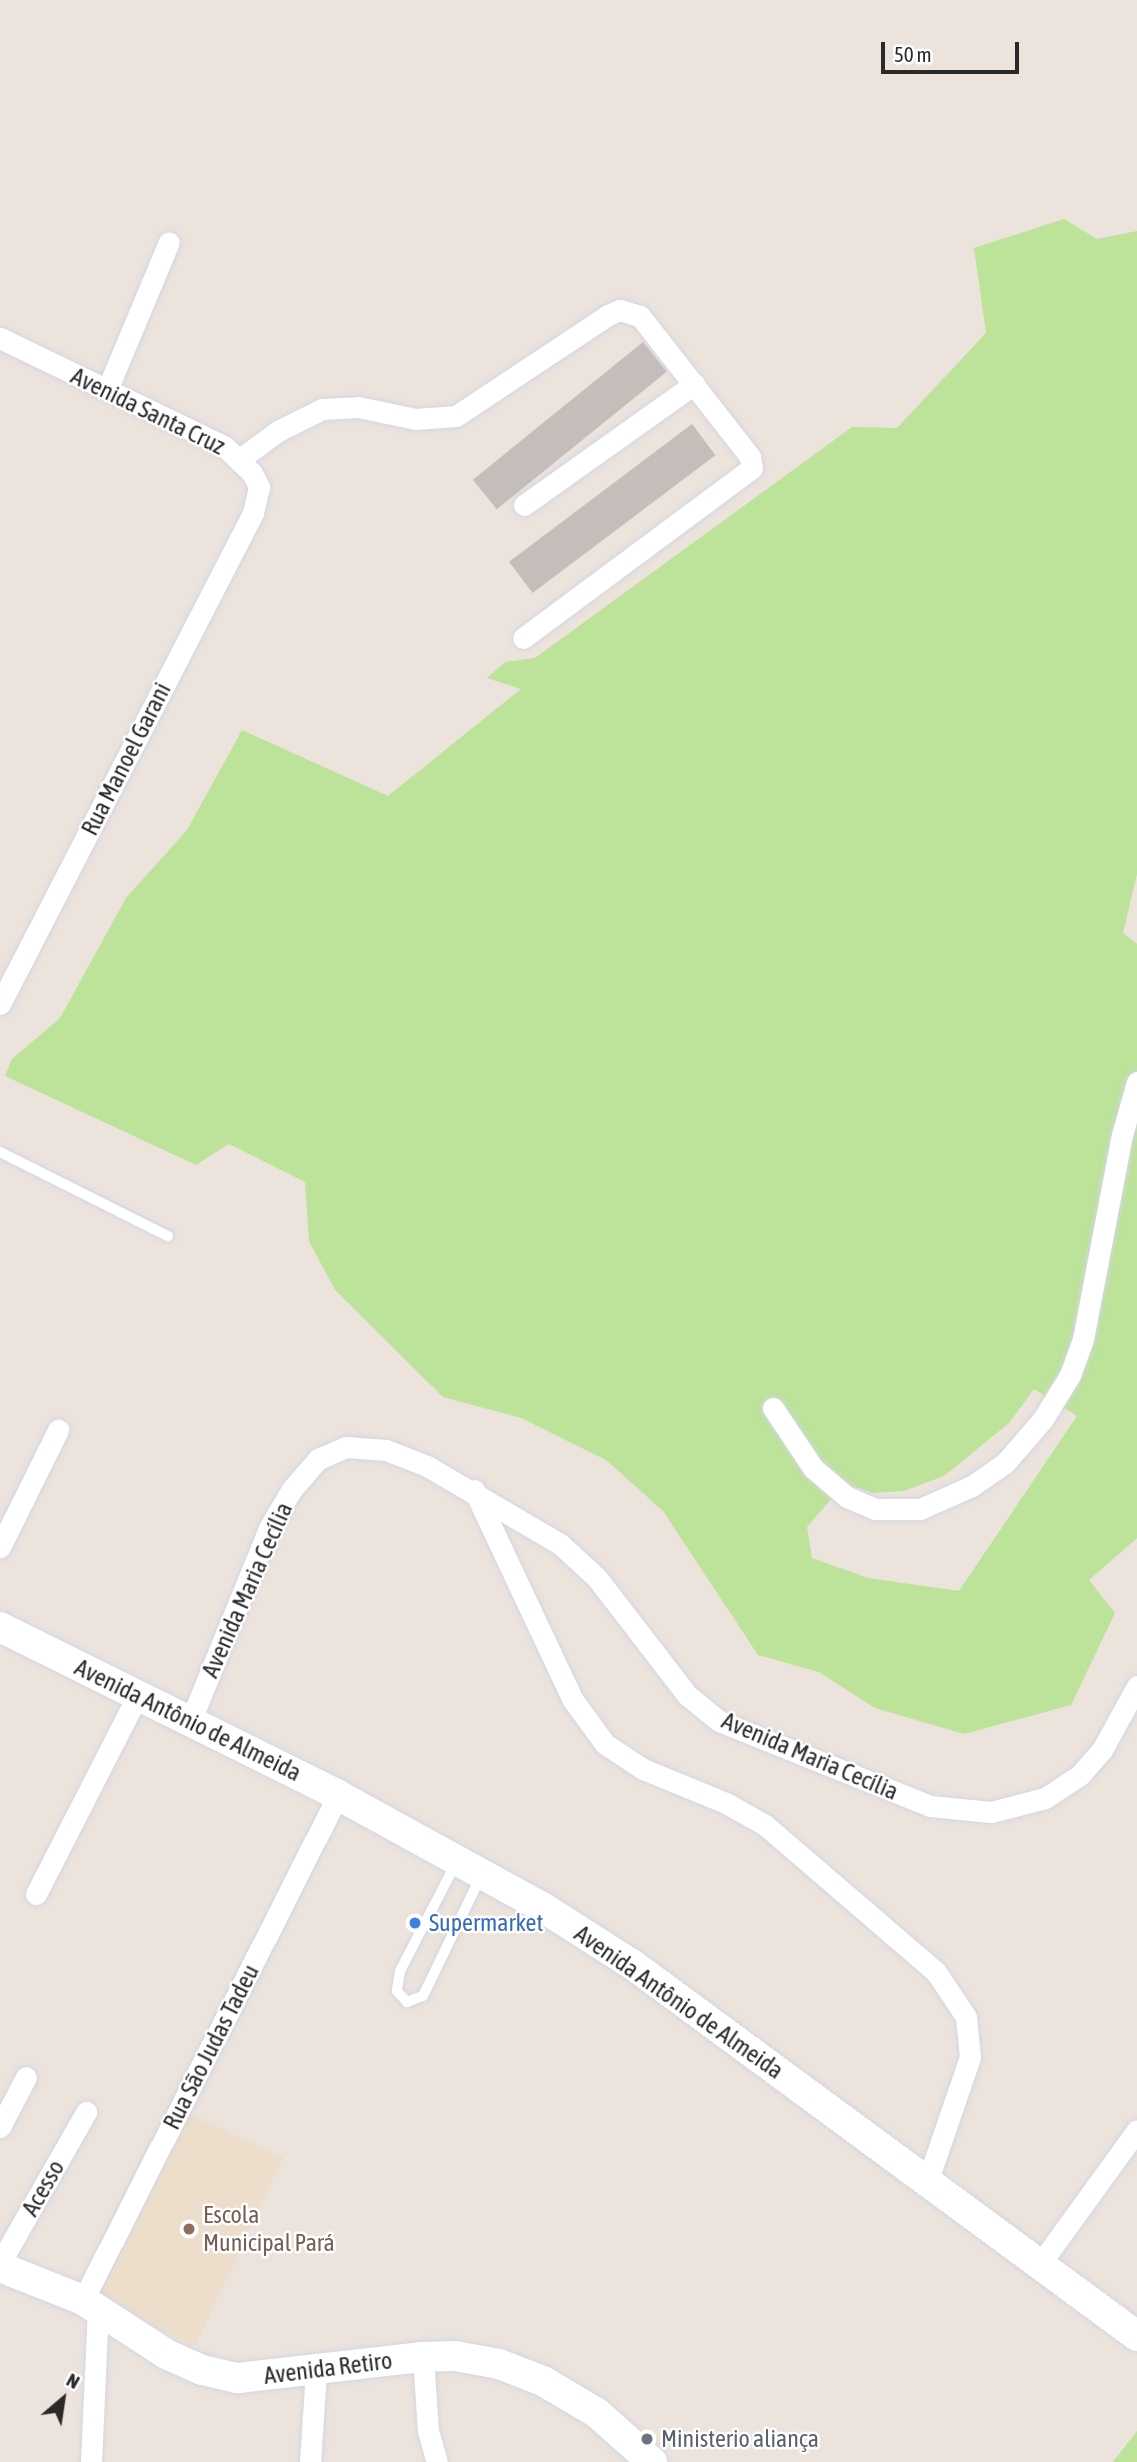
<!DOCTYPE html>
<meta charset="utf-8">
<style>
body{margin:0}
#map{position:relative;width:1137px;height:2462px;overflow:hidden;background:#ece3dc;font-family:"Asap Condensed",sans-serif}
div>[style]{position:absolute}
.education>*{inset:0;background:#eddecc;transform-origin:0 0}
.green>*{inset:0;background:#bde299}
.building>*{inset:0;background:#c4bdb9;transform-origin:0 0}
.roads{filter:drop-shadow(0 0 2px #d2d7e3) drop-shadow(0 0 2px #d2d7e3)}
.lane>*{height:10px;margin:-5px;padding:0 5px;transform-origin:5px;border-radius:5px;background:#fff}
.street>*{height:21px;margin:-10.5px;padding:0 10.5px;transform-origin:10.5px;border-radius:10.5px;background:#fff}
.secondary>*{height:30px;margin:-15px;padding:0 15px;transform-origin:15px;border-radius:15px;background:#fff}
.dots>*{width:19px;height:19px;translate:-50% -50%;box-sizing:border-box;border:4px solid #fff;border-radius:50%}
span{translate:-50% -50%;white-space:nowrap;text-align:center;line-height:1.15;-webkit-text-stroke:5px #fff;paint-order:stroke}
.street-label{font-size:24px;color:#2a2a2a}
.shop-label{font-size:24px;color:#366cbe}
.left{translate:0 -50%;text-align:left}
.education-label{font-size:24px;color:#785e54}
.worship-label{font-size:24px;color:#5b616d}
.north{position:absolute;left:28px;top:2364px;width:70px;height:70px;-webkit-text-stroke:5px #fff;paint-order:stroke;rotate:29deg;font-size:19px;font-weight:700;line-height:28px;text-align:center;color:#2a2a2a}
.north::after{content:'';display:block;margin:auto;width:24px;height:32px;background:#2a2a2a;clip-path:polygon(50% 0,100% 100%,50% 72%,0 100%)}
.scale{position:absolute;left:881px;top:42px;width:138px;height:32px;box-sizing:border-box;border:4px solid #2a2a2a;border-top:0;padding-left:9px;font-size:21px;line-height:24px;white-space:nowrap;color:#2a2a2a;-webkit-text-stroke:5px #fff;paint-order:stroke}
</style>
<div id="map">
<div class="education">
<div style="left:185px;top:2112px;width:108px;height:208px;rotate:25deg"></div>
</div>
<div class="green">
<div style="clip-path:polygon(evenodd,1064px 219px,1097px 239px,1137px 231px,1137px 874px,1123px 933px,1137px 944px,1137px 1538px,1089px 1580px,1115px 1613px,1071px 1705px,964px 1734px,875px 1708px,819px 1672px,758px 1655px,663px 1511px,606px 1460px,521px 1418px,443px 1397px,335px 1290px,309px 1241px,305px 1182px,229px 1144px,196px 1165px,5px 1076px,12px 1059px,60px 1018px,126px 898px,187px 830px,242px 730px,388px 796px,521px 689px,487px 678px,505px 662px,535px 658px,852px 427px,897px 428px,986px 333px,974px 248px,1064px 219px,1034px 1389px,1077px 1416px,959px 1591px,868px 1578px,812px 1558px,807px 1527px,844px 1484px,873px 1493px,904px 1491px,944px 1476px,1009px 1423px,1034px 1389px)"></div>
<div style="clip-path:polygon(1137px 2431px,1137px 2462px,1113px 2462px)"></div>
</div>
<div class="building">
<div style="left:643px;top:342px;width:38px;height:219px;rotate:51deg"></div>
<div style="left:692px;top:424px;width:39px;height:229px;rotate:53deg"></div>
</div>
<div class="roads">
<div class="lane">
<div style="left:0;top:1152px;width:188px;rotate:26.6deg"></div>
<div style="left:456px;top:1863px;width:122px;rotate:117.4deg"></div>
<div style="left:400px;top:1971px;width:20px;rotate:99deg"></div>
<div style="left:397px;top:1991px;width:15px;rotate:48deg"></div>
<div style="left:407px;top:2002px;width:17px;rotate:-21deg"></div>
<div style="left:423px;top:1996px;width:133px;rotate:-64.2deg"></div>
</div>
<div class="street">
<div style="left:0;top:338px;width:250px;rotate:25.8deg"></div>
<div style="left:225px;top:447px;width:37px;rotate:44deg"></div>
<div style="left:252px;top:473px;width:16px;rotate:63deg"></div>
<div style="left:259px;top:487px;width:27px;rotate:103deg"></div>
<div style="left:253px;top:513px;width:552px;rotate:117.26deg"></div>
<div style="left:107px;top:390px;width:160px;rotate:-67.3deg"></div>
<div style="left:240px;top:459px;width:47px;rotate:-36.4deg"></div>
<div style="left:278px;top:431px;width:49px;rotate:-26.6deg"></div>
<div style="left:322px;top:409px;width:36px;rotate:-3deg"></div>
<div style="left:358px;top:407px;width:59px;rotate:11.7deg"></div>
<div style="left:416px;top:419px;width:40px;rotate:-4.3deg"></div>
<div style="left:456px;top:416px;width:182px;rotate:-33.6deg"></div>
<div style="left:608px;top:315px;width:13px;rotate:-23deg"></div>
<div style="left:620px;top:310px;width:21px;rotate:17deg"></div>
<div style="left:640px;top:316px;width:179px;rotate:52deg"></div>
<div style="left:750px;top:457px;width:11px;rotate:80deg"></div>
<div style="left:752px;top:468px;width:285px;rotate:143.4deg"></div>
<div style="left:524px;top:505px;width:209px;rotate:-35.4deg"></div>
<div style="left:773px;top:1408px;width:72px;rotate:56.3deg"></div>
<div style="left:813px;top:1468px;width:45px;rotate:40.5deg"></div>
<div style="left:847px;top:1497px;width:30px;rotate:23deg"></div>
<div style="left:875px;top:1509px;width:45px"></div>
<div style="left:920px;top:1509px;width:57px;rotate:-23.9deg"></div>
<div style="left:972px;top:1486px;width:40px;rotate:-34.9deg"></div>
<div style="left:1005px;top:1463px;width:58px;rotate:-49.2deg"></div>
<div style="left:1043px;top:1419px;width:52px;rotate:-58.5deg"></div>
<div style="left:1070px;top:1375px;width:38px;rotate:-70deg"></div>
<div style="left:1083px;top:1339px;width:208px;rotate:-79.2deg"></div>
<div style="left:1122px;top:1135px;width:55px;rotate:-74.2deg"></div>
<div style="left:474px;top:1490px;width:232px;rotate:64.8deg"></div>
<div style="left:573px;top:1700px;width:54px;rotate:54deg"></div>
<div style="left:605px;top:1744px;width:45px;rotate:33.3deg"></div>
<div style="left:643px;top:1769px;width:90px;rotate:22.3deg"></div>
<div style="left:726px;top:1803px;width:45px;rotate:29.4deg"></div>
<div style="left:765px;top:1825px;width:225px;rotate:40.7deg"></div>
<div style="left:936px;top:1972px;width:54px;rotate:56.3deg"></div>
<div style="left:966px;top:2017px;width:40px;rotate:84.3deg"></div>
<div style="left:970px;top:2057px;width:130px;rotate:108.9deg"></div>
<div style="left:0;top:1547px;width:131px;rotate:-63.6deg"></div>
<div style="left:190px;top:1722px;width:209px;rotate:-67.8deg"></div>
<div style="left:269px;top:1528px;width:45px;rotate:-59.5deg"></div>
<div style="left:292px;top:1489px;width:40px;rotate:-49deg"></div>
<div style="left:318px;top:1459px;width:30px;rotate:-23deg"></div>
<div style="left:346px;top:1447px;width:40px;rotate:4.3deg"></div>
<div style="left:386px;top:1450px;width:44px;rotate:21.3deg"></div>
<div style="left:427px;top:1466px;width:154px;rotate:30.4deg"></div>
<div style="left:560px;top:1544px;width:50px;rotate:42.6deg"></div>
<div style="left:597px;top:1578px;width:148px;rotate:52.4deg"></div>
<div style="left:687px;top:1695px;width:41px;rotate:39.1deg"></div>
<div style="left:719px;top:1721px;width:227px;rotate:21.9deg"></div>
<div style="left:930px;top:1806px;width:61px;rotate:5.6deg"></div>
<div style="left:991px;top:1812px;width:56px;rotate:-14.5deg"></div>
<div style="left:1045px;top:1798px;width:42px;rotate:-33.3deg"></div>
<div style="left:1080px;top:1775px;width:33px;rotate:-49deg"></div>
<div style="left:1102px;top:1750px;width:73px;rotate:-61.3deg"></div>
<div style="left:36px;top:1894px;width:224px;rotate:-62.9deg"></div>
<div style="left:0;top:2127px;width:56px;rotate:-62.5deg"></div>
<div style="left:0;top:2263px;width:174px;rotate:-60.3deg"></div>
<div style="left:1040px;top:2264px;width:165px;rotate:-54.1deg"></div>
<div style="left:83px;top:2300px;width:566px;rotate:-63.21deg"></div>
<div style="left:423px;top:2357px;width:74px;rotate:86.1deg"></div>
<div style="left:428px;top:2431px;width:32px;rotate:74deg"></div>
<div style="left:91px;top:2462px;width:153px;rotate:-87.4deg"></div>
<div style="left:310px;top:2462px;width:90px;rotate:-86.2deg"></div>
</div>
<div class="secondary">
<div style="left:0;top:1627px;width:377px;rotate:26.4deg"></div>
<div style="left:338px;top:1795px;width:233px;rotate:28.8deg"></div>
<div style="left:542px;top:1907px;width:108px;rotate:32.5deg"></div>
<div style="left:633px;top:1965px;width:626px;rotate:36.36deg"></div>
<div style="left:0;top:2267px;width:89px;rotate:21.7deg"></div>
<div style="left:83px;top:2300px;width:99px;rotate:33deg"></div>
<div style="left:166px;top:2354px;width:39px;rotate:24deg"></div>
<div style="left:202px;top:2370px;width:37px;rotate:13deg"></div>
<div style="left:238px;top:2378px;width:186px;rotate:-6.5deg"></div>
<div style="left:423px;top:2357px;width:32px;rotate:-2deg"></div>
<div style="left:455px;top:2356px;width:45px;rotate:10.3deg"></div>
<div style="left:499px;top:2364px;width:47px;rotate:21.1deg"></div>
<div style="left:543px;top:2381px;width:63px;rotate:30.7deg"></div>
<div style="left:597px;top:2413px;width:74px;rotate:41.7deg"></div>
</div>
</div>
<div class="dots">
<div style="left:415px;top:1923px;background:#3f7fe0"></div>
<div style="left:189px;top:2229px;background:#8d6e63"></div>
<div style="left:647px;top:2439px;background:#6b7280"></div>
</div>
<div class="street-label">
<span style="left:148px;top:411px;rotate:26deg">Avenida Santa Cruz</span>
<span style="left:126px;top:759px;rotate:-63deg">Rua Manoel Garani</span>
<span style="left:247px;top:1590px;rotate:-66deg">Avenida Maria Cecília</span>
<span style="left:188px;top:1720px;rotate:26deg">Avenida Antônio de Almeida</span>
<span style="left:810px;top:1756px;rotate:23deg">Avenida Maria Cecília</span>
<span style="left:679px;top:2002px;rotate:35deg">Avenida Antônio de Almeida</span>
<span style="left:211px;top:2047px;rotate:-63deg">Rua São Judas Tadeu</span>
<span style="left:43px;top:2188px;rotate:-60deg">Acesso</span>
<span style="left:328px;top:2368px;rotate:-7deg">Avenida Retiro</span>
</div>
<div class="shop-label">
<span class="left" style="left:429px;top:1923px">Supermarket</span>
</div>
<div class="education-label">
<span class="left" style="left:203px;top:2229px">Escola<br>Municipal Pará</span>
</div>
<div class="worship-label">
<span class="left" style="left:661px;top:2439px">Ministerio aliança</span>
</div>
<div class="north">N</div>
<div class="scale">50 m</div>
</div>
